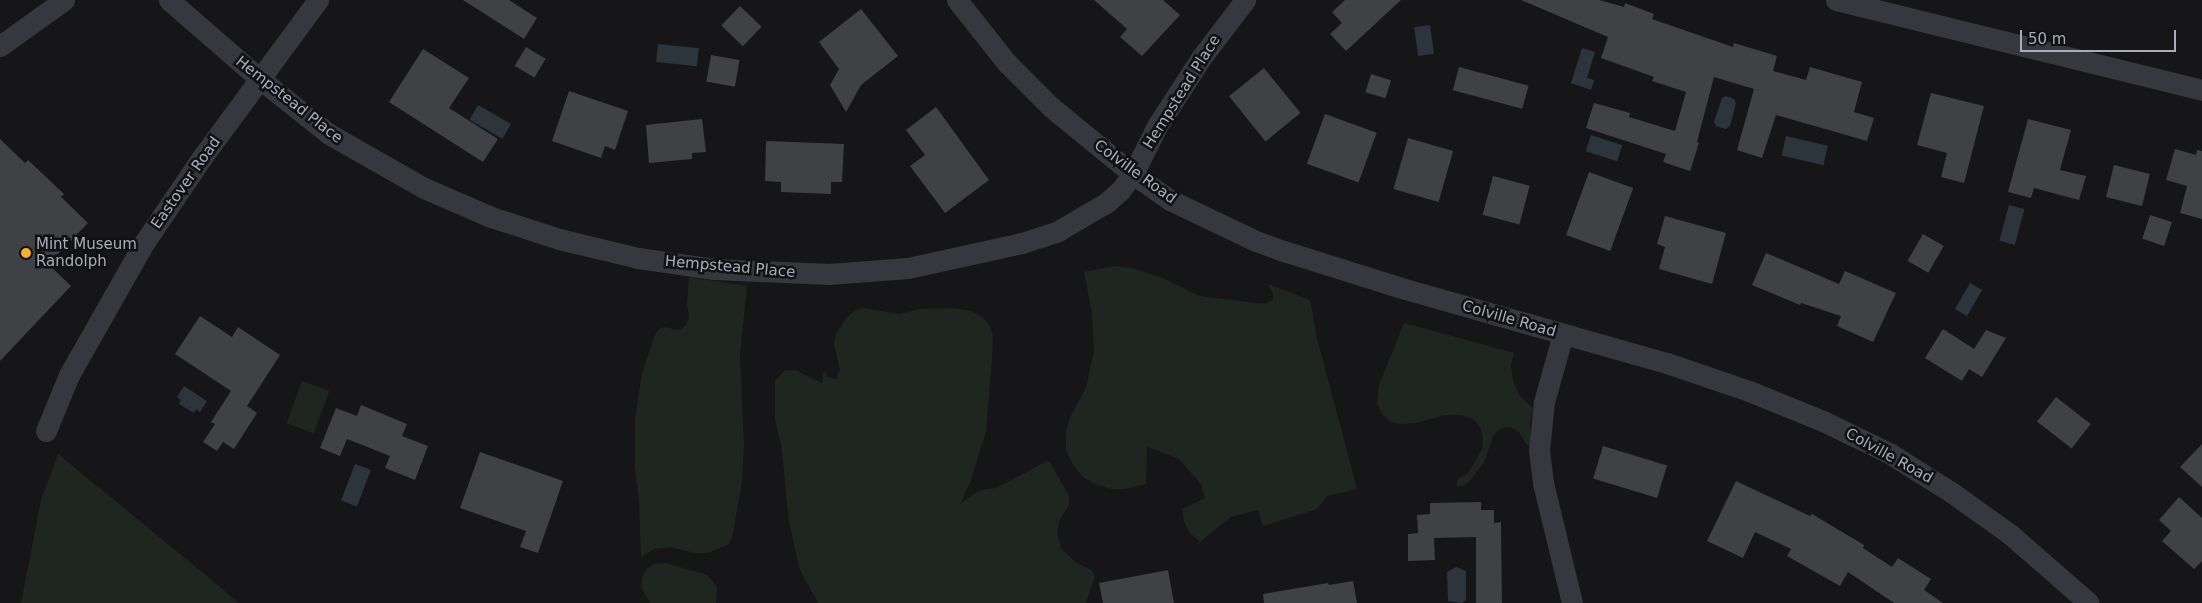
<!DOCTYPE html>
<style>
body{margin:0}
#map{position:relative;width:2202px;height:603px;overflow:hidden;background:#161618;font-family:"DejaVu Sans",sans-serif}
div>[style]{position:absolute}
.green>*{inset:0;background:#1e261f;transform-origin:0 0}
.water>*{inset:0;background:#2c353c;transform-origin:0 0}
.building>*{inset:0;background:#404145;transform-origin:0 0}
.minor>*{height:21px;margin:-10.5px;padding:0 10.5px;transform-origin:10.5px;border-radius:10.5px;background:#37383d}
.dots>*{width:14px;height:14px;translate:-50% -50%;box-sizing:border-box;border:2px solid #111113;border-radius:50%}
span{translate:-50% -50%;white-space:nowrap;text-align:center;line-height:1.15;-webkit-text-stroke:5px #111113;paint-order:stroke}
.street-label{font-size:15px;color:#a8adb8}
.poi-label{font-size:15px;color:#a8adb8}
.left{translate:0 -50%;text-align:left}
.scale{position:absolute;left:2020px;top:30px;width:156px;height:22px;box-sizing:border-box;border:2px solid #a8adb8;border-top:0;padding-left:6px;font-size:15px;line-height:18px;white-space:nowrap;color:#a8adb8;-webkit-text-stroke:4px #111113;paint-order:stroke}
</style>
<div id="map">
<div class="green">
<div style="clip-path:polygon(1115px 266px,1132px 268px,1165px 279px,1199px 296px,1265px 304px,1273px 300px,1273px 294px,1268px 284px,1310px 300px,1317px 338px,1357px 489px,1327px 496px,1317px 509px,1263px 526px,1258px 510px,1231px 517px,1200px 542px,1190px 533px,1184px 522px,1182px 509px,1205px 498px,1201px 484px,1179px 459px,1147px 447px,1146px 484px,1125px 489px,1111px 489px,1095px 484px,1084px 478px,1073px 465px,1066px 449px,1066px 433px,1070px 417px,1086px 388px,1094px 351px,1092px 313px,1084px 272px)"></div>
<div style="clip-path:polygon(689px 277px,747px 286px,740px 355px,744px 447px,742px 482px,732px 538px,727px 545px,708px 553px,695px 553px,670px 547px,654px 549px,641px 557px,639px 500px,635px 468px,635px 419px,642px 373px,654px 337px,659px 329px,664px 327px,680px 330px,686px 325px,689px 318px,687px 304px)"></div>
<div style="clip-path:polygon(863px 308px,899px 314px,920px 309px,953px 308px,972px 311px,983px 318px,990px 326px,993px 336px,992px 359px,986px 432px,970px 483px,960px 504px,980px 490px,996px 488px,1047px 461px,1050px 462px,1069px 496px,1069px 505px,1059px 521px,1057px 534px,1062px 549px,1074px 561px,1091px 570px,1095px 576px,1086px 603px,818px 603px,799px 568px,788px 515px,782px 450px,775px 420px,775px 381px,784px 371px,795px 370px,822px 383px,824px 369px,827px 377px,836px 379px,840px 370px,834px 344px,836px 334px,846px 318px,854px 311px)"></div>
<div style="clip-path:polygon(1404px 323px,1514px 353px,1511px 365px,1513px 380px,1519px 395px,1533px 408px,1530px 424px,1531px 447px,1526px 444px,1519px 432px,1510px 427px,1502px 428px,1494px 435px,1484px 462px,1473px 477px,1465px 485px,1457px 487px,1457px 480px,1469px 472px,1482px 449px,1483px 438px,1480px 427px,1473px 419px,1461px 415px,1445px 415px,1416px 423px,1399px 424px,1390px 421px,1382px 414px,1377px 403px,1379px 385px)"></div>
<div style="left:302px;top:381px;width:29px;height:45px;rotate:20deg"></div>
<div style="clip-path:polygon(58px 454px,202px 572px,239px 603px,21px 603px,41px 500px)"></div>
<div style="clip-path:polygon(666px 563px,707px 575px,717px 587px,716px 603px,650px 603px,641px 587px,642px 577px,647px 569px,654px 564px)"></div>
</div>
<div class="water">
<div style="left:1430px;top:25px;width:29px;height:16px;rotate:82deg"></div>
<div style="left:658px;top:44px;width:41px;height:18px;rotate:6deg"></div>
<div style="clip-path:polygon(1582px 48px,1595px 52px,1587px 78px,1594px 80px,1591px 90px,1571px 83px)"></div>
<div style="clip-path:polygon(1726px 96px,1734px 99px,1736px 103px,1730px 126px,1726px 129px,1716px 126px,1714px 122px,1722px 98px)"></div>
<div style="left:478px;top:105px;width:38px;height:17px;rotate:30deg"></div>
<div style="left:1591px;top:135px;width:33px;height:17px;rotate:18deg"></div>
<div style="left:1786px;top:136px;width:43px;height:20px;rotate:13deg"></div>
<div style="left:2009px;top:205px;width:16px;height:37px;rotate:15deg"></div>
<div style="left:1970px;top:283px;width:14px;height:30px;rotate:30deg"></div>
<div style="clip-path:polygon(184px 386px,207px 401px,200px 412px,196px 409px,194px 413px,179px 404px,181px 400px,177px 397px)"></div>
<div style="left:355px;top:464px;width:17px;height:39px;rotate:21deg"></div>
<div style="clip-path:polygon(1456px 567px,1466px 571px,1466px 600px,1462px 603px,1448px 601px,1447px 572px)"></div>
</div>
<div class="building">
<div style="clip-path:polygon(463px 0,509px 0,537px 18px,524px 39px)"></div>
<div style="clip-path:polygon(1094px 0,1163px 0,1180px 15px,1142px 56px,1120px 37px,1127px 29px)"></div>
<div style="clip-path:polygon(1345px 0,1401px 0,1346px 51px,1330px 34px,1342px 23px,1332px 12px)"></div>
<div style="clip-path:polygon(1521px 0,1599px 0,1624px 7px,1625px 3px,1654px 14px,1652px 19px,1733px 47px,1734px 43px,1777px 56px,1773px 71px,1806px 80px,1810px 67px,1862px 82px,1854px 112px,1874px 118px,1867px 141px,1776px 115px,1762px 158px,1737px 150px,1754px 89px,1714px 77px,1697px 142px,1699px 143px,1690px 171px,1663px 162px,1666px 154px,1586px 128px,1594px 103px,1630px 113px,1629px 117px,1675px 131px,1686px 92px,1652px 81px,1654px 77px,1601px 58px,1608px 37px)"></div>
<div style="left:740px;top:6px;width:30px;height:27px;rotate:44deg"></div>
<div style="clip-path:polygon(861px 9px,898px 56px,861px 85px,846px 112px,830px 85px,839px 69px,819px 42px)"></div>
<div style="left:526px;top:47px;width:23px;height:22px;rotate:31deg"></div>
<div style="clip-path:polygon(423px 49px,469px 78px,449px 108px,498px 139px,483px 162px,389px 102px)"></div>
<div style="left:711px;top:55px;width:29px;height:27px;rotate:10deg"></div>
<div style="left:1459px;top:67px;width:72px;height:24px;rotate:15deg"></div>
<div style="left:1264px;top:68px;width:58px;height:45px;rotate:51deg"></div>
<div style="left:1371px;top:74px;width:21px;height:19px;rotate:17deg"></div>
<div style="clip-path:polygon(569px 91px,628px 111px,615px 150px,605px 146px,601px 158px,552px 141px)"></div>
<div style="clip-path:polygon(1931px 93px,1984px 106px,1964px 183px,1941px 177px,1947px 153px,1917px 145px)"></div>
<div style="clip-path:polygon(936px 107px,989px 180px,945px 213px,910px 166px,925px 155px,906px 130px)"></div>
<div style="left:1325px;top:114px;width:55px;height:53px;rotate:20deg"></div>
<div style="clip-path:polygon(702px 119px,706px 152px,692px 153px,692px 159px,649px 163px,646px 125px)"></div>
<div style="clip-path:polygon(2028px 119px,2071px 130px,2060px 170px,2086px 176px,2079px 200px,2034px 188px,2031px 198px,2008px 192px)"></div>
<div style="left:1408px;top:138px;width:47px;height:53px;rotate:16deg"></div>
<div style="clip-path:polygon(0 139px,25px 163px,28px 160px,64px 194px,61px 197px,88px 223px,48px 264px,71px 286px,0 361px)"></div>
<div style="clip-path:polygon(766px 141px,844px 144px,842px 182px,831px 182px,831px 194px,781px 192px,781px 182px,765px 181px)"></div>
<div style="clip-path:polygon(2175px 149px,2196px 155px,2197px 150px,2202px 151px,2202px 219px,2180px 213px,2187px 186px,2166px 180px)"></div>
<div style="left:2114px;top:165px;width:37px;height:33px;rotate:14deg"></div>
<div style="left:1589px;top:172px;width:47px;height:67px;rotate:20deg"></div>
<div style="left:1493px;top:176px;width:38px;height:40px;rotate:15deg"></div>
<div style="left:2150px;top:215px;width:23px;height:25px;rotate:18deg"></div>
<div style="clip-path:polygon(1665px 216px,1726px 233px,1712px 284px,1659px 269px,1665px 247px,1657px 244px)"></div>
<div style="left:1923px;top:234px;width:24px;height:31px;rotate:30deg"></div>
<div style="clip-path:polygon(1766px 253px,1839px 284px,1845px 271px,1896px 293px,1873px 342px,1837px 326px,1841px 316px,1801px 303px,1800px 305px,1752px 285px)"></div>
<div style="clip-path:polygon(200px 316px,232px 337px,238px 327px,280px 355px,247px 406px,257px 413px,234px 449px,223px 442px,217px 451px,203px 442px,215px 424px,211px 422px,231px 391px,175px 354px)"></div>
<div style="clip-path:polygon(1943px 329px,1974px 349px,1986px 330px,2006px 338px,1982px 377px,1969px 369px,1962px 381px,1925px 358px)"></div>
<div style="left:2056px;top:397px;width:44px;height:31px;rotate:38deg"></div>
<div style="clip-path:polygon(361px 405px,407px 424px,402px 436px,428px 446px,415px 480px,385px 468px,390px 456px,347px 439px,340px 456px,320px 448px,336px 408px,357px 416px)"></div>
<div style="clip-path:polygon(2202px 444px,2202px 487px,2180px 467px)"></div>
<div style="left:1603px;top:446px;width:67px;height:34px;rotate:17deg"></div>
<div style="clip-path:polygon(480px 452px,563px 481px,538px 553px,520px 547px,526px 531px,460px 508px)"></div>
<div style="clip-path:polygon(1736px 481px,1810px 516px,1812px 514px,1864px 545px,1863px 548px,1892px 567px,1898px 558px,1931px 579px,1924px 590px,1943px 603px,1894px 603px,1848px 572px,1840px 586px,1787px 556px,1791px 549px,1755px 532px,1743px 558px,1707px 541px)"></div>
<div style="clip-path:polygon(2179px 497px,2202px 518px,2202px 561px,2194px 569px,2162px 541px,2171px 531px,2159px 520px)"></div>
<div style="clip-path:polygon(1481px 502px,1481px 510px,1494px 510px,1494px 523px,1501px 522px,1502px 603px,1476px 603px,1476px 537px,1434px 538px,1435px 560px,1408px 561px,1408px 534px,1418px 533px,1417px 515px,1430px 514px,1430px 503px)"></div>
<div style="clip-path:polygon(1168px 570px,1174px 603px,1103px 603px,1099px 583px)"></div>
<div style="clip-path:polygon(1353px 581px,1357px 603px,1264px 603px,1263px 594px,1328px 583px,1329px 585px)"></div>
</div>
<div class="minor">
<div style="left:169px;top:0;width:121px;rotate:41deg"></div>
<div style="left:260px;top:79px;width:88px;rotate:38.6deg"></div>
<div style="left:329px;top:134px;width:109px;rotate:29.6deg"></div>
<div style="left:424px;top:188px;width:73px;rotate:23.4deg"></div>
<div style="left:491px;top:217px;width:71px;rotate:17.9deg"></div>
<div style="left:559px;top:239px;width:81px;rotate:13.5deg"></div>
<div style="left:638px;top:258px;width:77px;rotate:8.2deg"></div>
<div style="left:714px;top:269px;width:115px;rotate:2.5deg"></div>
<div style="left:829px;top:274px;width:79px;rotate:-4.3deg"></div>
<div style="left:908px;top:268px;width:117px;rotate:-12.4deg"></div>
<div style="left:1022px;top:243px;width:38px;rotate:-18deg"></div>
<div style="left:1058px;top:231px;width:56px;rotate:-30.3deg"></div>
<div style="left:1106px;top:203px;width:18px;rotate:-41deg"></div>
<div style="left:1120px;top:191px;width:21px;rotate:-53deg"></div>
<div style="left:1133px;top:174px;width:54px;rotate:-63.4deg"></div>
<div style="left:1157px;top:126px;width:81px;rotate:-57.1deg"></div>
<div style="left:1201px;top:58px;width:73px;rotate:-52.8deg"></div>
<div style="left:957px;top:0;width:80px;rotate:51.6deg"></div>
<div style="left:1007px;top:63px;width:62px;rotate:45deg"></div>
<div style="left:1051px;top:107px;width:106px;rotate:39.3deg"></div>
<div style="left:1133px;top:174px;width:45px;rotate:35.1deg"></div>
<div style="left:1170px;top:200px;width:95px;rotate:25.5deg"></div>
<div style="left:1256px;top:241px;width:30px;rotate:20deg"></div>
<div style="left:1284px;top:251px;width:120px;rotate:17.5deg"></div>
<div style="left:1398px;top:287px;width:280px;rotate:15.8deg"></div>
<div style="left:1667px;top:363px;width:87px;rotate:18.9deg"></div>
<div style="left:1749px;top:391px;width:80px;rotate:22.1deg"></div>
<div style="left:1823px;top:421px;width:73px;rotate:25.9deg"></div>
<div style="left:1889px;top:453px;width:73px;rotate:32.2deg"></div>
<div style="left:1951px;top:492px;width:74px;rotate:35.6deg"></div>
<div style="left:2011px;top:535px;width:103px;rotate:41.1deg"></div>
<div style="left:1836px;top:0;width:377px;rotate:13.8deg"></div>
<div style="left:0;top:46px;width:79px;rotate:-35.7deg"></div>
<div style="left:1563px;top:334px;width:71px;rotate:105.6deg"></div>
<div style="left:1544px;top:402px;width:48px;rotate:95.9deg"></div>
<div style="left:1539px;top:450px;width:33px;rotate:83deg"></div>
<div style="left:1543px;top:483px;width:123px;rotate:76.4deg"></div>
<div style="left:46px;top:431px;width:61px;rotate:-67.7deg"></div>
<div style="left:69px;top:375px;width:152px;rotate:-60.4deg"></div>
<div style="left:144px;top:243px;width:105px;rotate:-55.9deg"></div>
<div style="left:203px;top:156px;width:194px;rotate:-53.6deg"></div>
</div>
<div class="dots">
<div style="left:26px;top:253px;background:#f2b134"></div>
</div>
<div class="street-label">
<span style="left:1182px;top:92px;rotate:-58deg">Hempstead Place</span>
<span style="left:289px;top:100px;rotate:38deg">Hempstead Place</span>
<span style="left:1135px;top:172px;rotate:36deg">Colville Road</span>
<span style="left:186px;top:183px;rotate:-55deg">Eastover Road</span>
<span style="left:730px;top:267px;rotate:5deg">Hempstead Place</span>
<span style="left:1509px;top:319px;rotate:16deg">Colville Road</span>
<span style="left:1889px;top:456px;rotate:29deg">Colville Road</span>
</div>
<div class="poi-label">
<span class="left" style="left:36px;top:253px">Mint Museum<br>Randolph</span>
</div>
<div class="scale">50 m</div>
</div>
